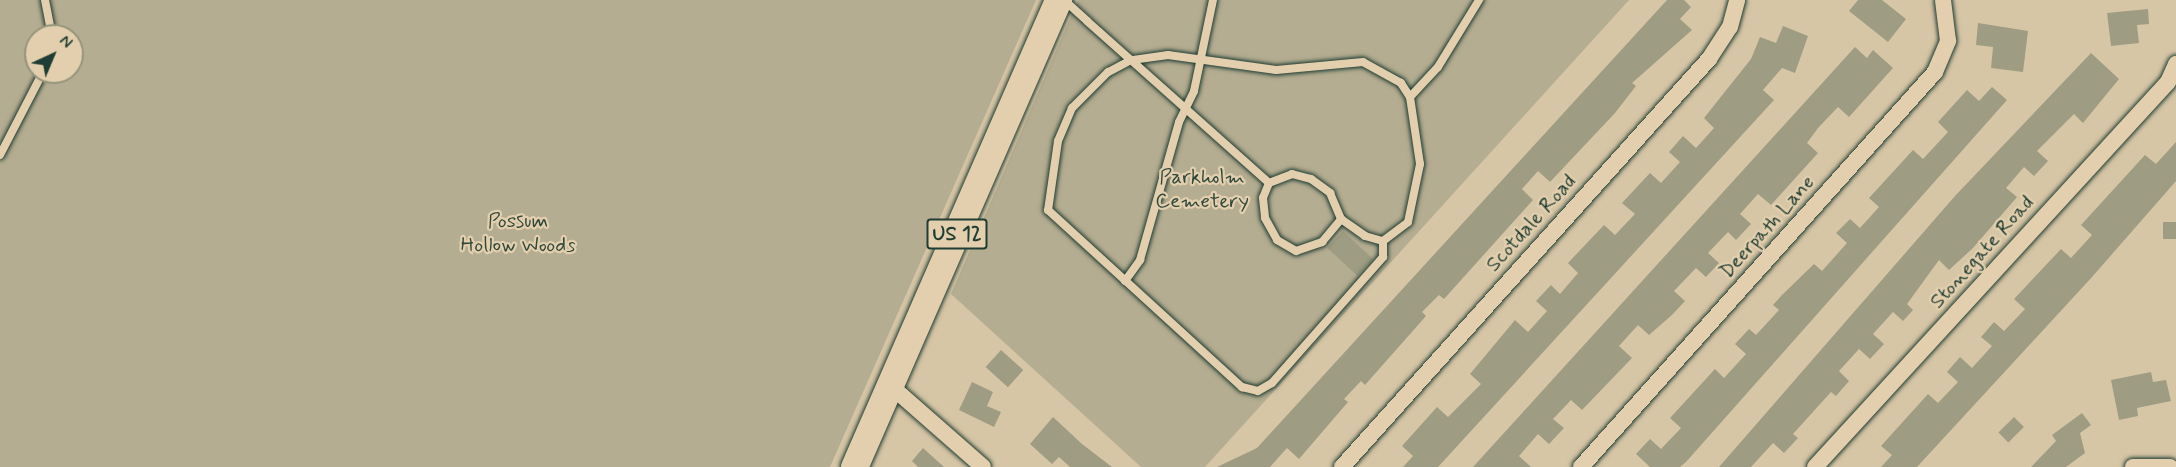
<!DOCTYPE html>
<style>
body{margin:0}
#map{position:relative;width:2176px;height:467px;overflow:hidden;background:#d7c6a6;font-family:Mynerve,sans-serif}
div>[style]{position:absolute}
.green>*{inset:0;background:#b5ad91}
.building>*{inset:0;background:#9e9c82;transform-origin:0 0}
.roads{filter:drop-shadow(0 0 2px #1f3d34) drop-shadow(0 0 2px #1f3d34)}
.lane>*{height:8px;margin:-4px;padding:0 4px;transform-origin:4px;border-radius:4px;background:#e3cfad}
.street>*{height:16px;margin:-8px;padding:0 8px;transform-origin:8px;border-radius:8px;background:#e3cfad}
.primary>*{height:27px;margin:-13.5px;padding:0 13.5px;transform-origin:13.5px;border-radius:13.5px;background:#e3cfad}
span{translate:-50% -50%;white-space:nowrap;text-align:center;line-height:1.15;-webkit-text-stroke:4.5px #e3cfad;paint-order:stroke}
.shield-label span{padding:2px 4px;background:#e3cfad;border:2px solid;border-radius:4px;-webkit-text-stroke-width:0}
.shield-label{font-size:20px;color:#1f3d34;font-weight:700}
.park-label{font-size:21px;color:#2e483d}
.street-label{font-size:21px;color:#1f3d34}
.north{position:absolute;left:24px;top:24px;width:60px;height:60px;box-sizing:border-box;background:#e3cfad;border:2px solid #95957d;border-radius:50%;rotate:44deg;font-size:16px;font-weight:700;line-height:24px;text-align:center;color:#1f3d34}
.north::after{content:'';display:block;margin:auto;width:21px;height:27px;background:#1f3d34;clip-path:polygon(50% 0,100% 100%,50% 72%,0 100%)}
</style>
<div id="map">
<div class="green">
<div style="clip-path:polygon(evenodd,0 0,1036px 0,830px 467px,0 467px,0 0,36px 36px,72px 36px,72px 72px,36px 72px,36px 36px)"></div>
<div style="clip-path:polygon(1078px 0,1629px 0,1205px 467px,1141px 467px,951px 294px)"></div>
</div>
<div class="building">
<div style="clip-path:polygon(1667px 0,1684px 0,1691px 7px,1680px 19px,1692px 30px,1632px 83px,1636px 86px,1615px 113px,1550px 182px,1538px 171px,1522px 189px,1533px 200px,1444px 299px,1439px 295px,1422px 312px,1426px 316px,1365px 385px,1361px 381px,1344px 399px,1348px 402px,1299px 459px,1287px 448px,1270px 467px,1217px 467px,1257px 448px)"></div>
<div style="clip-path:polygon(1858px 0,1882px 0,1906px 19px,1888px 42px,1849px 11px)"></div>
<div style="clip-path:polygon(2148px 9px,2149px 24px,2137px 25px,2139px 43px,2111px 46px,2107px 13px)"></div>
<div style="clip-path:polygon(1978px 23px,2028px 31px,2023px 72px,1991px 68px,1993px 47px,1976px 45px)"></div>
<div style="clip-path:polygon(1783px 26px,1808px 36px,1795px 73px,1782px 68px,1763px 90px,1774px 100px,1438px 467px,1403px 467px,1413px 456px,1402px 446px,1437px 407px,1448px 417px,1481px 384px,1470px 374px,1515px 320px,1528px 332px,1547px 311px,1536px 301px,1551px 285px,1560px 294px,1578px 273px,1568px 263px,1604px 225px,1615px 235px,1635px 214px,1622px 203px,1650px 173px,1661px 183px,1680px 162px,1669px 152px,1683px 136px,1696px 148px,1714px 128px,1704px 118px,1751px 59px,1760px 37px,1776px 43px)"></div>
<div style="clip-path:polygon(1855px 47px,1867px 58px,1873px 50px,1893px 68px,1849px 117px,1838px 107px,1818px 128px,1807px 143px,1818px 153px,1771px 205px,1758px 194px,1740px 214px,1751px 224px,1736px 240px,1728px 232px,1708px 253px,1719px 263px,1706px 277px,1696px 268px,1674px 291px,1685px 301px,1672px 315px,1649px 335px,1638px 325px,1619px 346px,1632px 358px,1582px 410px,1571px 400px,1553px 419px,1564px 428px,1549px 444px,1538px 434px,1519px 456px,1531px 467px,1473px 467px)"></div>
<div style="clip-path:polygon(2091px 53px,2119px 79px,2083px 123px,2074px 114px,2037px 151px,2048px 161px,2034px 176px,2024px 167px,2006px 188px,2017px 197px,1973px 248px,1949px 270px,1939px 260px,1907px 304px,1913px 310px,1903px 321px,1893px 312px,1873px 334px,1884px 344px,1870px 359px,1859px 349px,1839px 371px,1849px 381px,1836px 396px,1831px 392px,1793px 434px,1798px 438px,1784px 453px,1773px 443px,1751px 467px,1719px 467px,1955px 196px)"></div>
<div style="clip-path:polygon(1992px 87px,2007px 100px,1686px 462px,1680px 467px,1650px 467px,1636px 454px,1650px 439px,1661px 449px,1681px 428px,1670px 418px,1715px 369px,1724px 378px,1746px 354px,1735px 344px,1749px 329px,1756px 335px,1779px 310px,1773px 305px,1782px 295px,1814px 264px,1822px 271px,1847px 243px,1836px 233px,1850px 219px,1860px 228px,1879px 207px,1869px 198px,1913px 150px,1923px 159px,1948px 132px,1938px 122px,1967px 90px,1979px 101px)"></div>
<div style="clip-path:polygon(2176px 142px,2176px 181px,2092px 277px,1917px 467px,1881px 467px,1892px 455px,1881px 446px,1928px 394px,1938px 403px,1958px 382px,1947px 372px,1960px 357px,1972px 368px,1992px 346px,1981px 337px,1994px 322px,2004px 331px,2025px 309px,2014px 299px,2061px 249px,2071px 258px,2092px 235px,2081px 225px,2145px 155px,2156px 164px)"></div>
<div style="left:2163px;top:222px;width:13px;height:17px"></div>
<div style="left:1343px;top:231px;width:41px;height:23px;rotate:43deg"></div>
<div style="left:1001px;top:350px;width:30px;height:23px;rotate:42deg"></div>
<div style="clip-path:polygon(2151px 372px,2153px 382px,2166px 380px,2171px 401px,2137px 408px,2138px 416px,2119px 420px,2111px 380px)"></div>
<div style="clip-path:polygon(972px 382px,993px 392px,987px 406px,1001px 412px,994px 427px,959px 410px)"></div>
<div style="clip-path:polygon(2082px 413px,2091px 425px,2080px 433px,2085px 453px,2066px 467px,2031px 467px,2056px 441px,2052px 435px)"></div>
<div style="clip-path:polygon(1053px 417px,1082px 444px,1112px 467px,1070px 467px,1059px 457px,1052px 464px,1030px 444px)"></div>
<div style="left:2014px;top:417px;width:14px;height:22px;rotate:45deg"></div>
<div style="clip-path:polygon(923px 448px,944px 467px,918px 467px,912px 461px)"></div>
</div>
<div class="roads">
<div class="lane">
<div style="left:45px;top:0;width:37px;rotate:79deg"></div>
<div style="left:1064px;top:0;width:31px;rotate:42deg"></div>
<div style="left:1087px;top:21px;width:59px;rotate:41.6deg"></div>
<div style="left:1131px;top:60px;width:185px;rotate:41.7deg"></div>
<div style="left:1269px;top:183px;width:16px;rotate:112deg"></div>
<div style="left:1263px;top:198px;width:20px;rotate:84deg"></div>
<div style="left:1265px;top:218px;width:25px;rotate:61deg"></div>
<div style="left:1277px;top:240px;width:22px;rotate:30deg"></div>
<div style="left:1296px;top:251px;width:28px;rotate:-19deg"></div>
<div style="left:1322px;top:242px;width:30px;rotate:-50deg"></div>
<div style="left:1341px;top:219px;width:29px;rotate:35deg"></div>
<div style="left:1365px;top:236px;width:19px;rotate:16deg"></div>
<div style="left:1383px;top:241px;width:31px;rotate:-37deg"></div>
<div style="left:1408px;top:222px;width:59px;rotate:-78.3deg"></div>
<div style="left:1420px;top:164px;width:68px;rotate:-98.5deg"></div>
<div style="left:1410px;top:97px;width:17px;rotate:-123deg"></div>
<div style="left:1401px;top:83px;width:43px;rotate:-151.1deg"></div>
<div style="left:1363px;top:62px;width:87px;rotate:174.7deg"></div>
<div style="left:1276px;top:70px;width:109px;rotate:-172.1deg"></div>
<div style="left:1168px;top:55px;width:37px;rotate:172deg"></div>
<div style="left:1131px;top:60px;width:26px;rotate:152deg"></div>
<div style="left:1108px;top:72px;width:51px;rotate:135deg"></div>
<div style="left:1072px;top:108px;width:36px;rotate:113deg"></div>
<div style="left:1058px;top:141px;width:70px;rotate:98.2deg"></div>
<div style="left:1048px;top:210px;width:263px;rotate:42.4deg"></div>
<div style="left:1242px;top:387px;width:16px;rotate:14deg"></div>
<div style="left:1258px;top:391px;width:16px;rotate:-30deg"></div>
<div style="left:1272px;top:383px;width:168px;rotate:-48.6deg"></div>
<div style="left:1383px;top:257px;width:16px;rotate:-90deg"></div>
<div style="left:1410px;top:97px;width:41px;rotate:-47deg"></div>
<div style="left:1438px;top:67px;width:79px;rotate:-58.5deg"></div>
<div style="left:0;top:155px;width:93px;rotate:-62.6deg"></div>
<div style="left:1269px;top:183px;width:25px;rotate:-21deg"></div>
<div style="left:1292px;top:174px;width:20px;rotate:15deg"></div>
<div style="left:1311px;top:179px;width:24px;rotate:36deg"></div>
<div style="left:1330px;top:193px;width:28px;rotate:67deg"></div>
<div style="left:1125px;top:281px;width:26px;rotate:-54deg"></div>
<div style="left:1140px;top:260px;width:143px;rotate:-74.2deg"></div>
<div style="left:1179px;top:122px;width:34px;rotate:-64deg"></div>
<div style="left:1194px;top:91px;width:93px;rotate:-78.2deg"></div>
</div>
<div class="street">
<div style="left:892px;top:387px;width:121px;rotate:41.3deg"></div>
<div style="left:1342px;top:467px;width:549px;rotate:-48.03deg"></div>
<div style="left:1709px;top:59px;width:38px;rotate:-57deg"></div>
<div style="left:1730px;top:27px;width:28px;rotate:-75deg"></div>
<div style="left:1581px;top:467px;width:530px;rotate:-48.13deg"></div>
<div style="left:1935px;top:72px;width:34px;rotate:-67deg"></div>
<div style="left:1948px;top:41px;width:41px;rotate:-97deg"></div>
<div style="left:1815px;top:467px;width:522px;rotate:-47.48deg"></div>
<div style="left:2168px;top:82px;width:20px;rotate:-66deg"></div>
<div style="left:2133px;top:467px;width:37px"></div>
</div>
<div class="primary">
<div style="left:854px;top:467px;width:510px;rotate:-66.4deg"></div>
</div>
</div>
<div class="shield-label">
<span style="left:957px;top:234px">US 12</span>
</div>
<div class="park-label">
<span style="left:1202px;top:189px">Parkholm<br>Cemetery</span>
<span style="left:518px;top:233px">Possum<br>Hollow Woods</span>
</div>
<div class="street-label">
<span style="left:1531px;top:223px;rotate:-48deg">Scotdale Road</span>
<span style="left:1767px;top:227px;rotate:-48deg">Deerpath Lane</span>
<span style="left:1982px;top:252px;rotate:-48deg">Stonegate Road</span>
</div>
<div class="north">N</div>
</div>
